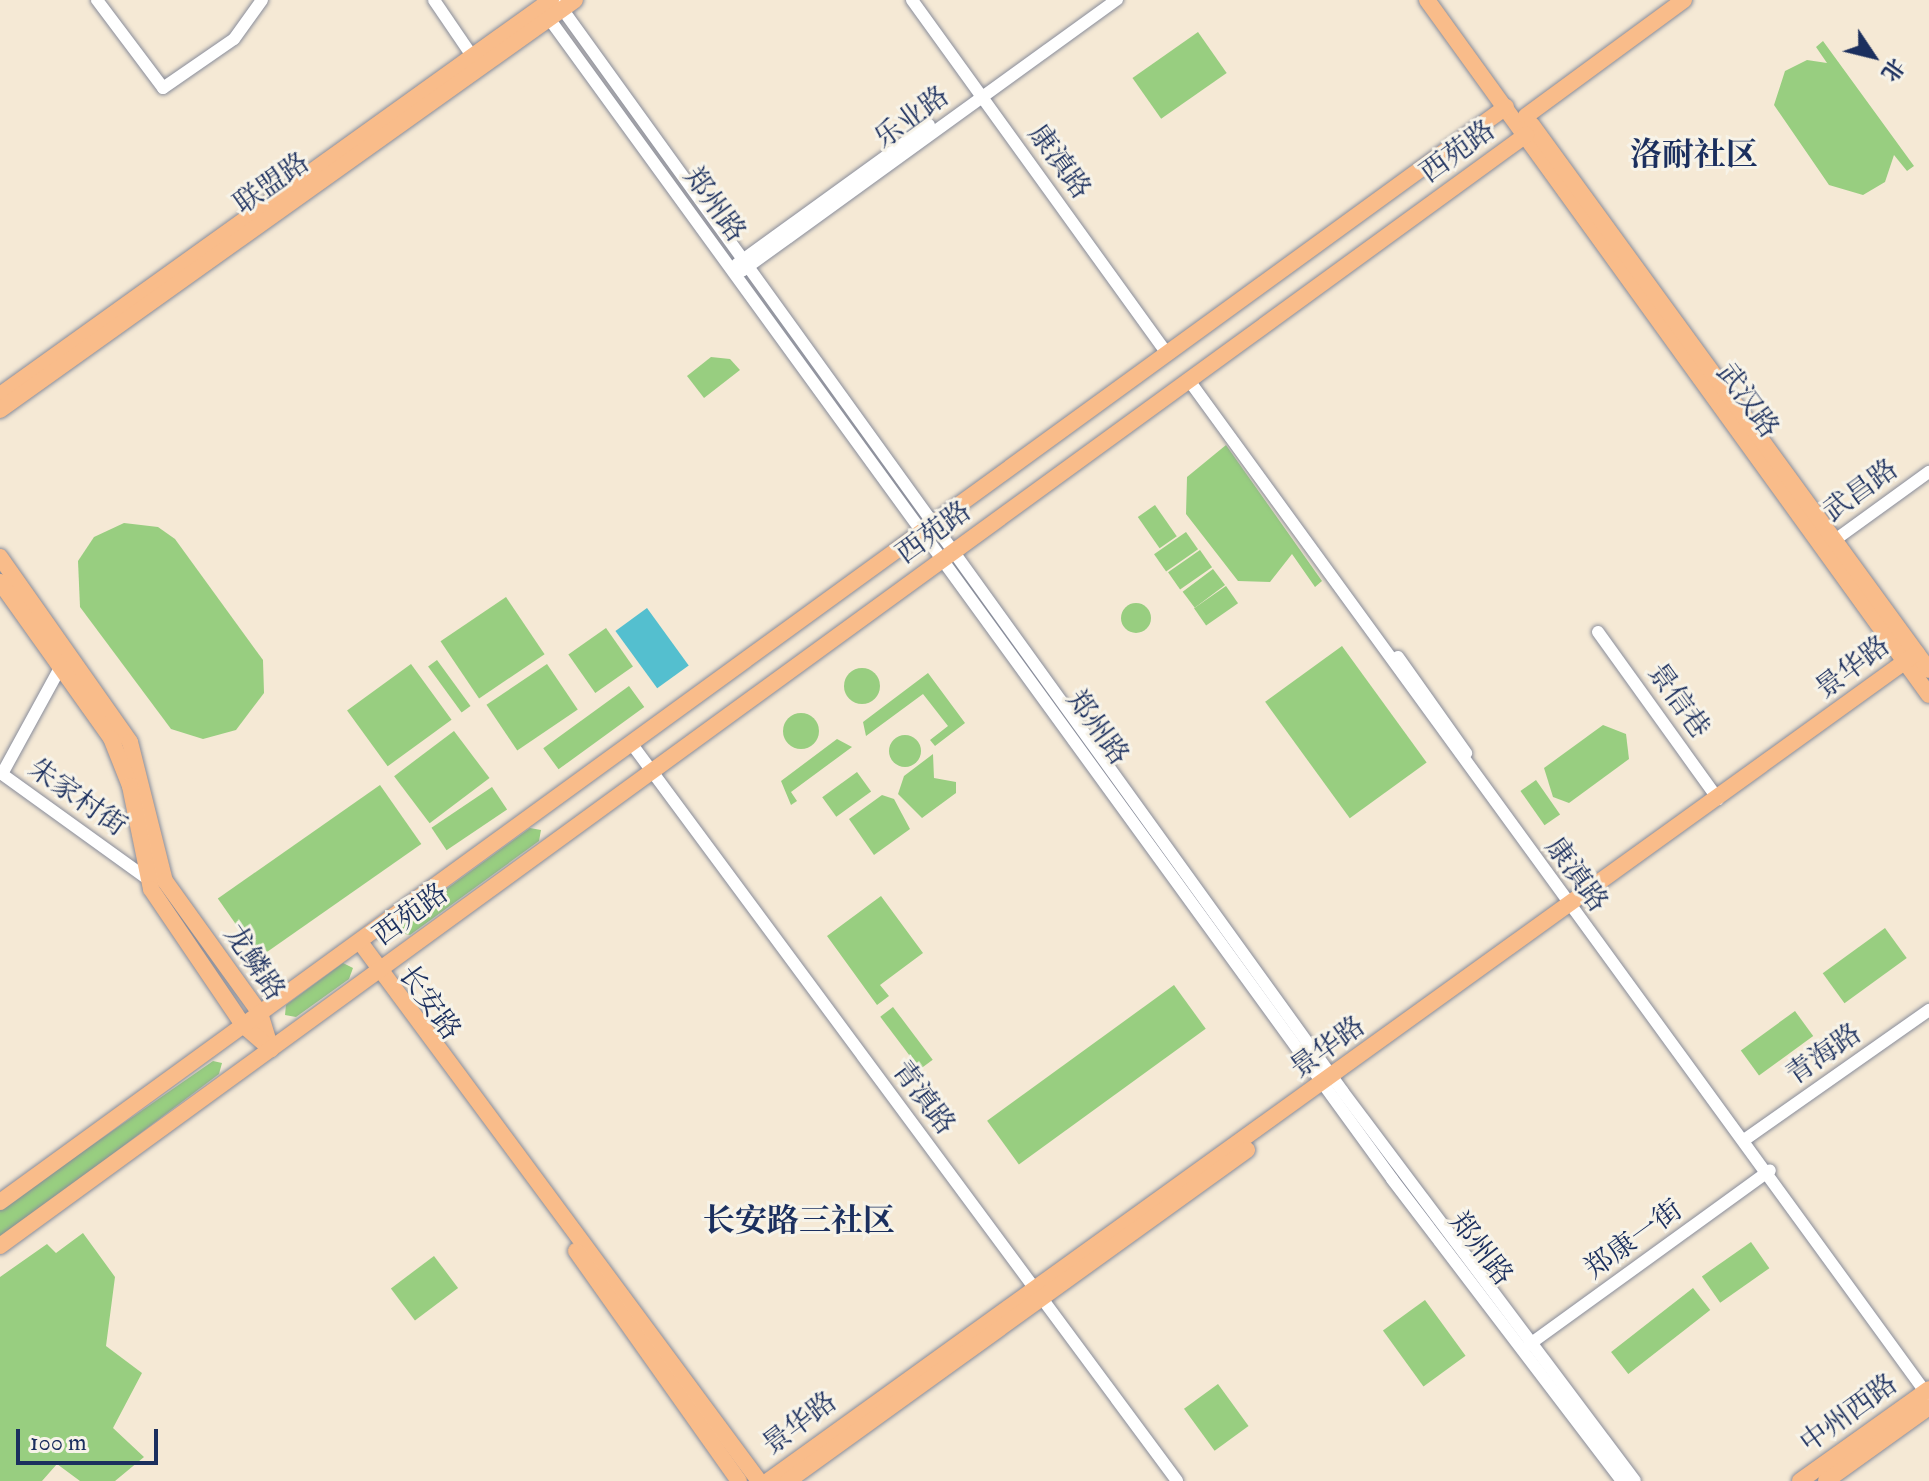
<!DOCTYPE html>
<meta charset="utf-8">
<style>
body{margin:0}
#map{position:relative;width:1929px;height:1481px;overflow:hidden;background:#f5e9d5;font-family:"IM FELL Double Pica","Noto Serif SC",serif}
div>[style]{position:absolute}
.green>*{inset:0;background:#98ce80;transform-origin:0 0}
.round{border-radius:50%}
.water>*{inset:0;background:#54bfcf;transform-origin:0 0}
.roads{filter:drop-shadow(0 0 2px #888c9a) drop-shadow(0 0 2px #888c9a)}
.minor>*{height:12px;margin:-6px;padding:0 6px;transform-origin:6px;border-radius:6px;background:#fff}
.major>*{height:16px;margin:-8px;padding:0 8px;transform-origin:8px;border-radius:8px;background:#f9bc8a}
span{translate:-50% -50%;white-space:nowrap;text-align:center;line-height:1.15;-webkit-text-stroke:6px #f7f3e8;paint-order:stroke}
.street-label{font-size:28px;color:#1b2f5e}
.quarter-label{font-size:32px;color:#1b2f5e;font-weight:700}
.north{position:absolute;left:1833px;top:16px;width:80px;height:80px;-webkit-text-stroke:6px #f7f3e8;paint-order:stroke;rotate:125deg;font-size:22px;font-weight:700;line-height:32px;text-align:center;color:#1b2f5e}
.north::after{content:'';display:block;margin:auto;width:28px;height:36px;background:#1b2f5e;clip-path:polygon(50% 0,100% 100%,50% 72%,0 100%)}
.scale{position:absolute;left:16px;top:1429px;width:142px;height:36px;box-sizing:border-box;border:4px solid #1b2f5e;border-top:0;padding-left:10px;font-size:24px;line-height:28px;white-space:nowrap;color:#1b2f5e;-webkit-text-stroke:6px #f7f3e8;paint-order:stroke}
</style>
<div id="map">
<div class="green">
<div style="left:1198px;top:32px;width:50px;height:80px;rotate:55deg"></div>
<div style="clip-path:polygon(1823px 41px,1914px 166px,1907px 171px,1894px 155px,1885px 182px,1863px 195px,1829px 185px,1774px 105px,1785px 71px,1807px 60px,1827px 63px,1816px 47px)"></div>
<div style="clip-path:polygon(711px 357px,730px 359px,740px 370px,704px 398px,687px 376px)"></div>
<div style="clip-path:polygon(1226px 445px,1322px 581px,1315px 587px,1292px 554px,1270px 582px,1238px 581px,1186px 514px,1187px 477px)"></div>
<div style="left:1155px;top:505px;width:38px;height:21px;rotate:55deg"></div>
<div style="clip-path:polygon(124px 523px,158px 527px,175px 539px,263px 660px,264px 693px,236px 730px,203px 739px,171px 729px,80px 607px,78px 561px,94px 537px)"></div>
<div style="left:1186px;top:532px;width:21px;height:39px;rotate:55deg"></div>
<div style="left:1200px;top:550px;width:21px;height:39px;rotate:55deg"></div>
<div style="left:1213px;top:569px;width:20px;height:38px;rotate:53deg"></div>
<div style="left:1226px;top:586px;width:21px;height:39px;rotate:55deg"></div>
<div style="left:506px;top:597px;width:69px;height:79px;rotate:56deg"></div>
<div class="round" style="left:1121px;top:603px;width:30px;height:30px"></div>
<div style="left:606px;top:628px;width:47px;height:46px;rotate:55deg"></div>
<div style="left:1342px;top:646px;width:144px;height:95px;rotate:54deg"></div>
<div style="left:437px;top:660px;width:57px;height:11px;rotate:54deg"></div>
<div style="left:411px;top:664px;width:69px;height:79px;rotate:54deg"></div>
<div style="left:547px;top:664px;width:55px;height:73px;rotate:56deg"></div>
<div class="round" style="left:844px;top:668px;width:36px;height:36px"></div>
<div style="clip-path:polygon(928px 673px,965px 723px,935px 746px,930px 740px,948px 726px,923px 694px,866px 736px,863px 722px)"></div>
<div style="left:629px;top:686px;width:26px;height:106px;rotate:54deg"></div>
<div class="round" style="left:783px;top:713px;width:36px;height:36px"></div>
<div style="clip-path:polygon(1603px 725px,1626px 734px,1629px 759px,1569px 803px,1553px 797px,1544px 768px)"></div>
<div style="left:454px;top:731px;width:59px;height:75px;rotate:53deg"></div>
<div class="round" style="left:889px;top:735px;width:32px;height:32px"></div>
<div style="clip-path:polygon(837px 739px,852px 747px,791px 792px,797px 801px,791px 805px,781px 781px)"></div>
<div style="clip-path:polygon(933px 754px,934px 778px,956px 782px,956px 793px,922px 818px,898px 794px,904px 776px)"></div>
<div style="left:857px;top:772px;width:24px;height:43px;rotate:54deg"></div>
<div style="left:1536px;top:780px;width:42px;height:19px;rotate:55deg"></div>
<div style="left:380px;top:785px;width:72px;height:198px;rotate:55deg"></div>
<div style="left:492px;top:787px;width:27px;height:73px;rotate:56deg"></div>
<div style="clip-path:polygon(882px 795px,894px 799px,910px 829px,874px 855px,849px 819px)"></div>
<div style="clip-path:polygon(530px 828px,541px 830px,539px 841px,410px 935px,401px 933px,401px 922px)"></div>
<div style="clip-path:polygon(881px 896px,923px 953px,880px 985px,889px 996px,877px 1005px,827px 936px)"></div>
<div style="left:1885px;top:928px;width:37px;height:77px;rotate:54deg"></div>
<div style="clip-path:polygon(343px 963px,353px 968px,349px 979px,296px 1017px,285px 1015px,286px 1005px)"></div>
<div style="left:1174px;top:985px;width:54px;height:231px;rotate:54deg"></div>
<div style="left:893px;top:1007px;width:66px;height:16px;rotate:53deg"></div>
<div style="left:1795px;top:1011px;width:31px;height:67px;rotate:54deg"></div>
<div style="clip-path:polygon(213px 1061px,222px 1063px,219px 1074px,0 1239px,0 1209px)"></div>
<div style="clip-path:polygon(83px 1233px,115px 1277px,106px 1346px,142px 1373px,113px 1428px,144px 1457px,115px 1481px,80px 1481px,57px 1464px,42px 1481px,0 1481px,0 1277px,47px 1244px,56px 1253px)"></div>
<div style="left:1751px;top:1242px;width:32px;height:60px;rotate:55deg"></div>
<div style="left:434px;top:1256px;width:40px;height:54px;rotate:53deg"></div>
<div style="left:1693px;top:1288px;width:28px;height:104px;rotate:52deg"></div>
<div style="left:1425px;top:1300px;width:69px;height:52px;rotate:54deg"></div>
<div style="left:1218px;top:1384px;width:52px;height:42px;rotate:54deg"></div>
</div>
<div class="water">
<div style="left:647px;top:608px;width:71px;height:39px;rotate:54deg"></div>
</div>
<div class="roads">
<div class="minor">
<div style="left:97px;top:0;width:110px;rotate:53.1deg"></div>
<div style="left:163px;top:88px;width:86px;rotate:-34.6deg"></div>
<div style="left:234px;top:39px;width:48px;rotate:-54.3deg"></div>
<div style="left:434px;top:0;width:68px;rotate:55.8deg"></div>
<div style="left:912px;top:0;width:434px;rotate:54.2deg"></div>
<div style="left:558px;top:3px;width:1342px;rotate:54.21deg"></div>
<div style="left:1343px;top:1092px;width:486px;rotate:53.1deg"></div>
<div style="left:545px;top:13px;width:1441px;rotate:54deg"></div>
<div style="left:1392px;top:1179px;width:380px;rotate:52.7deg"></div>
<div style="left:737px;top:264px;width:237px;rotate:-35.9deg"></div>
<div style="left:742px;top:271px;width:463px;rotate:-35.9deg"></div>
<div style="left:1188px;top:379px;width:1259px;rotate:53.95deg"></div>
<div style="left:1828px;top:545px;width:125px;rotate:-35.9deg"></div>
<div style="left:1598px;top:632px;width:206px;rotate:54.3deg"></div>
<div style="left:1398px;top:657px;width:118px;rotate:54.7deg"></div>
<div style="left:60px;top:668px;width:121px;rotate:118.7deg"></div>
<div style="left:2px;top:774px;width:176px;rotate:35.8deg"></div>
<div style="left:631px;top:743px;width:918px;rotate:53.5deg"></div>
<div style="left:1747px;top:1138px;width:223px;rotate:-35.1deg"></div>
<div style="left:1530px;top:1344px;width:296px;rotate:-35.9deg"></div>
</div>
<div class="major">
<div style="left:1427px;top:0;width:857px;rotate:54.16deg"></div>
<div style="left:1526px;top:116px;width:196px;rotate:-36.3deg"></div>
<div style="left:1532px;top:125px;width:674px;rotate:53.93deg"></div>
<div style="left:0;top:395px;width:678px;rotate:-35.64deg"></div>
<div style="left:0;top:410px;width:706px;rotate:-35.49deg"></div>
<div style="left:0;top:557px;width:226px;rotate:54.9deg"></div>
<div style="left:130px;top:742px;width:143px;rotate:75.9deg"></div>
<div style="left:165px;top:881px;width:163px;rotate:54.3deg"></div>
<div style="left:260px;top:1013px;width:38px;rotate:73deg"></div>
<div style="left:0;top:582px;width:191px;rotate:54.6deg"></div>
<div style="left:111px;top:738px;width:52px;rotate:68.4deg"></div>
<div style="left:130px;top:786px;width:105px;rotate:78.5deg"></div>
<div style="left:151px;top:889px;width:164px;rotate:55.9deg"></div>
<div style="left:243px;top:1025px;width:37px;rotate:41deg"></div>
<div style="left:360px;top:942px;width:671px;rotate:53.49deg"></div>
<div style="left:0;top:1202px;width:1862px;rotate:-36.02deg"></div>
<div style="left:0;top:1246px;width:1888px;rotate:-36.06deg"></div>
<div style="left:576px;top:1251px;width:282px;rotate:54.7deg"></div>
<div style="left:768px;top:1481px;width:1416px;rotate:-35.78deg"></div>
<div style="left:788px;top:1481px;width:566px;rotate:-35.8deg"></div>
<div style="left:1800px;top:1481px;width:158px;rotate:-35.5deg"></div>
<div style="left:1826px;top:1481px;width:127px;rotate:-35.7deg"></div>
</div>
</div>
<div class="street-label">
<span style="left:912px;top:118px;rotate:-36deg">乐业路</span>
<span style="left:1458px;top:152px;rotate:-36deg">西苑路</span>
<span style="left:1059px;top:162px;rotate:54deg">康滇路</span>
<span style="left:272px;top:184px;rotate:-35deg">联盟路</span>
<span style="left:714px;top:205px;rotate:54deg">郑州路</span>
<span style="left:1747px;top:401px;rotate:54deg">武汉路</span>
<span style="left:1861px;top:491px;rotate:-36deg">武昌路</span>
<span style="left:934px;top:533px;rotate:-36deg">西苑路</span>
<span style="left:1853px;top:668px;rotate:-37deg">景华路</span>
<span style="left:1678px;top:701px;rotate:54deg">景信巷</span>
<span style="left:1097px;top:728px;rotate:54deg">郑州路</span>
<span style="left:77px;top:798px;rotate:35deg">朱家村街</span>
<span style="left:1576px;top:875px;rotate:54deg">康滇路</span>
<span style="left:411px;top:915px;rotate:-36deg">西苑路</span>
<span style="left:254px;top:963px;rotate:56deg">龙鳞路</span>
<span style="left:429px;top:1003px;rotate:54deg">长安路</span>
<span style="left:1328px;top:1048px;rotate:-36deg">景华路</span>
<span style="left:1824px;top:1055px;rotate:-35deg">青海路</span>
<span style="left:923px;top:1098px;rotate:53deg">青滇路</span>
<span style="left:1634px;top:1240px;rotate:-36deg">郑康一街</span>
<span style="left:1480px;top:1249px;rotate:52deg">郑州路</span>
<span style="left:1849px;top:1414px;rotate:-36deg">中州西路</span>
<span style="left:800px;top:1424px;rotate:-37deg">景华路</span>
</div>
<div class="quarter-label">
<span style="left:1694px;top:155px">洛耐社区</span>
<span style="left:799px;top:1221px">长安路三社区</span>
</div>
<div class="north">北</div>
<div class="scale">100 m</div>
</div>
